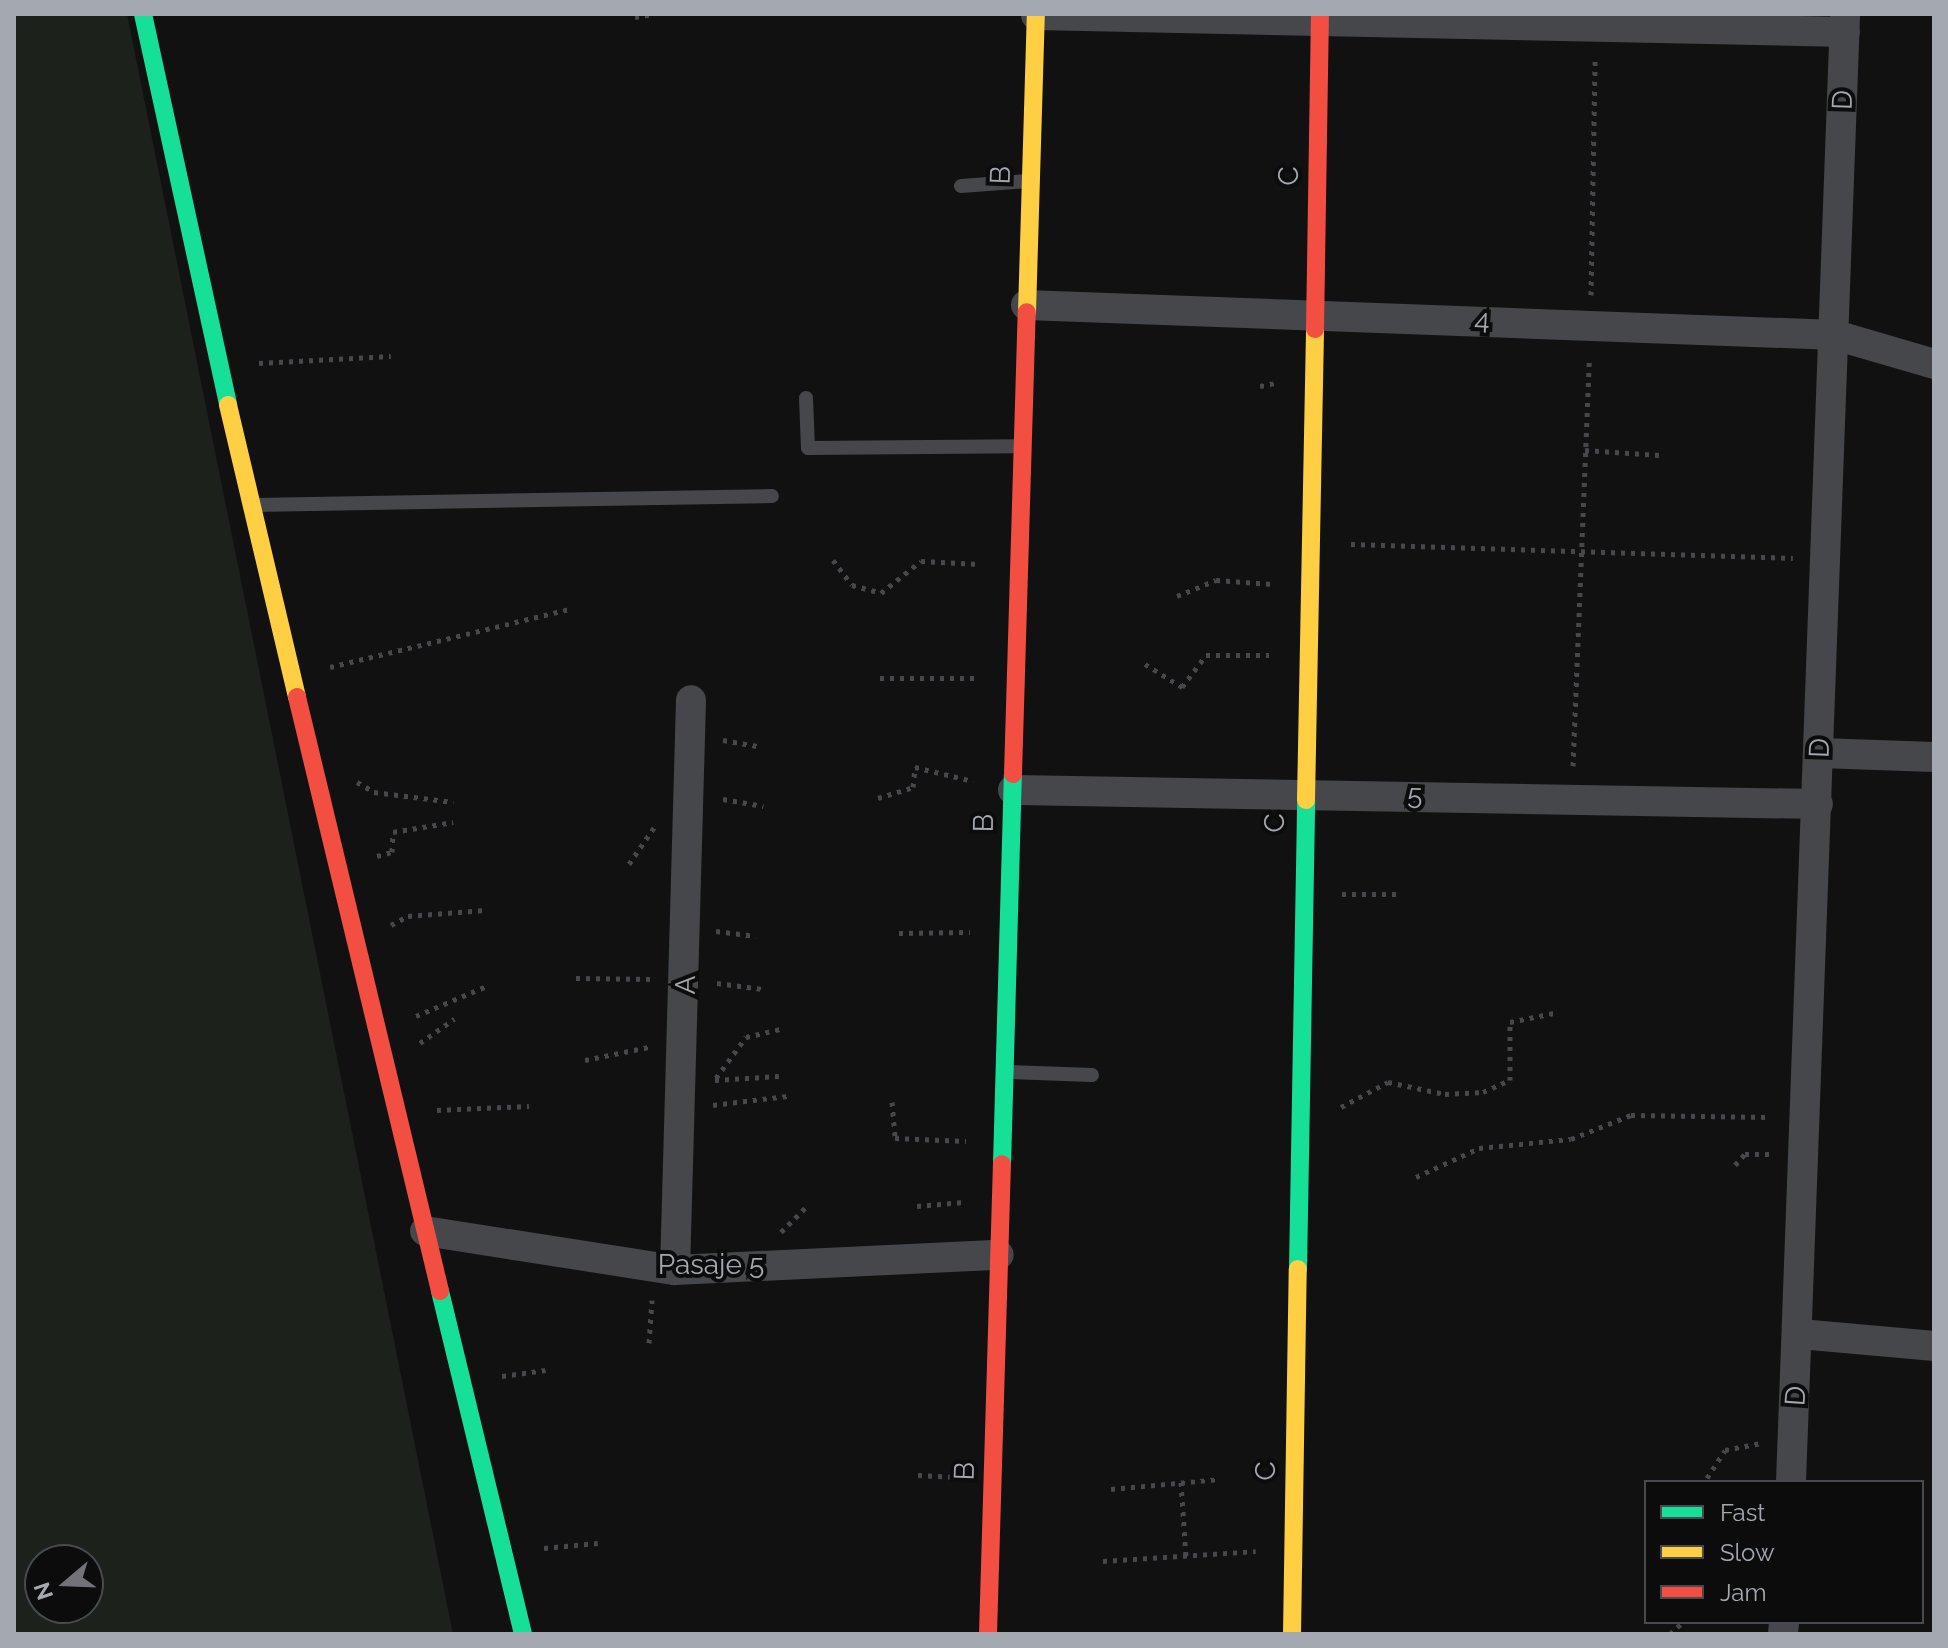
<!DOCTYPE html>
<style>
body{margin:0}
#map{position:relative;width:1948px;height:1648px;overflow:hidden;background:#111112;font-family:Raleway,sans-serif}
div>[style]{position:absolute}
.green>*{inset:0;background:#1c211c}
.path>*{height:5px;margin-top:-2.5px;transform-origin:0;background:repeating-linear-gradient(90deg,#47484b 0 4px,transparent 0 10px)}
.lane>*{height:14px;margin:-7px;padding:0 7px;transform-origin:7px;border-radius:7px;background:#46474a}
.street>*{height:30px;margin:-15px;padding:0 15px;transform-origin:15px;border-radius:15px;background:#46474a}
.fast>*{height:18px;margin:-9px;padding:0 9px;transform-origin:9px;border-radius:9px;background:#16e098}
.slow>*{height:18px;margin:-9px;padding:0 9px;transform-origin:9px;border-radius:9px;background:#ffcf43}
.jam>*{height:18px;margin:-9px;padding:0 9px;transform-origin:9px;border-radius:9px;background:#f24e42}
span{translate:-50% -50%;white-space:nowrap;text-align:center;line-height:1.15;-webkit-text-stroke:8px #0c0c0d;paint-order:stroke}
.street-label{font-size:28px;color:#a4a8b1}
.frame{position:absolute;inset:0;border:16px solid #a4a8b1;pointer-events:none}
.legend{position:absolute;left:1644px;top:1480px;width:280px;height:144px;box-sizing:border-box;background:#0c0c0d;border:2px solid #494a4f;margin:0;padding:10px 14px;list-style:none;font-size:24px;color:#a4a8b1}
.legend li{display:flex;align-items:center;gap:16px;height:40px}
.legend b{width:40px;border:2px solid #494a4f}
.north{position:absolute;left:24px;top:1544px;width:80px;height:80px;box-sizing:border-box;background:#0c0c0d;border:2px solid #494a4f;border-radius:50%;rotate:251deg;font-size:22px;font-weight:700;line-height:32px;text-align:center;color:#a4a8b1}
.north::after{content:'';display:block;margin:auto;width:28px;height:36px;background:#717379;clip-path:polygon(50% 0,100% 100%,50% 72%,0 100%)}
</style>
<div id="map">
<div class="green">
<div style="clip-path:polygon(evenodd,14px 14px,127px 14px,453px 1634px,14px 1634px,14px 14px,40px 1560px,88px 1560px,88px 1608px,40px 1608px,40px 1560px)"></div>
</div>
<div class="path">
<div style="left:635px;top:17px;width:18px;rotate:-9deg"></div>
<div style="left:1591px;top:295px;width:234px;rotate:-89deg"></div>
<div style="left:259px;top:363px;width:132px;rotate:-3deg"></div>
<div style="left:1260px;top:386px;width:15px;rotate:-11deg"></div>
<div style="left:1585px;top:450px;width:74px;rotate:3.9deg"></div>
<div style="left:1351px;top:544px;width:442px;rotate:1.8deg"></div>
<div style="left:833px;top:560px;width:31px;rotate:53deg"></div>
<div style="left:852px;top:585px;width:30px;rotate:15deg"></div>
<div style="left:881px;top:593px;width:51px;rotate:-38.7deg"></div>
<div style="left:921px;top:561px;width:58px;rotate:3deg"></div>
<div style="left:1177px;top:596px;width:42px;rotate:-22.3deg"></div>
<div style="left:1216px;top:580px;width:56px;rotate:4.1deg"></div>
<div style="left:1145px;top:664px;width:44px;rotate:31.9deg"></div>
<div style="left:1182px;top:687px;width:40px;rotate:-53deg"></div>
<div style="left:1206px;top:655px;width:63px"></div>
<div style="left:330px;top:667px;width:247px;rotate:-13.6deg"></div>
<div style="left:880px;top:678px;width:99px"></div>
<div style="left:723px;top:740px;width:36px;rotate:10deg"></div>
<div style="left:1573px;top:766px;width:405px;rotate:-87.7deg"></div>
<div style="left:357px;top:782px;width:20px;rotate:30deg"></div>
<div style="left:374px;top:792px;width:80px;rotate:7.2deg"></div>
<div style="left:878px;top:798px;width:37px;rotate:-17deg"></div>
<div style="left:913px;top:787px;width:20px;rotate:-84deg"></div>
<div style="left:915px;top:767px;width:60px;rotate:13.6deg"></div>
<div style="left:723px;top:799px;width:41px;rotate:9.9deg"></div>
<div style="left:377px;top:856px;width:16px;rotate:-15deg"></div>
<div style="left:392px;top:852px;width:20px;rotate:-87deg"></div>
<div style="left:393px;top:832px;width:61px;rotate:-9.5deg"></div>
<div style="left:629px;top:864px;width:46px;rotate:-55.6deg"></div>
<div style="left:1342px;top:894px;width:55px"></div>
<div style="left:391px;top:925px;width:19px;rotate:-28deg"></div>
<div style="left:408px;top:916px;width:77px;rotate:-4.5deg"></div>
<div style="left:716px;top:931px;width:40px;rotate:7.1deg"></div>
<div style="left:899px;top:933px;width:71px;rotate:-0.8deg"></div>
<div style="left:576px;top:978px;width:75px;rotate:0.8deg"></div>
<div style="left:717px;top:983px;width:46px;rotate:7.4deg"></div>
<div style="left:416px;top:1016px;width:79px;rotate:-23deg"></div>
<div style="left:420px;top:1043px;width:42px;rotate:-35.2deg"></div>
<div style="left:585px;top:1060px;width:65px;rotate:-11.5deg"></div>
<div style="left:716px;top:1078px;width:51px;rotate:-53.8deg"></div>
<div style="left:746px;top:1037px;width:37px;rotate:-13deg"></div>
<div style="left:715px;top:1080px;width:64px;rotate:-3.6deg"></div>
<div style="left:892px;top:1102px;width:36px;rotate:85deg"></div>
<div style="left:895px;top:1138px;width:71px;rotate:2.4deg"></div>
<div style="left:713px;top:1105px;width:75px;rotate:-6.9deg"></div>
<div style="left:1341px;top:1107px;width:53px;rotate:-28deg"></div>
<div style="left:1388px;top:1082px;width:58px;rotate:11.9deg"></div>
<div style="left:1445px;top:1094px;width:38px;rotate:-3deg"></div>
<div style="left:1483px;top:1092px;width:30px;rotate:-24deg"></div>
<div style="left:1510px;top:1080px;width:58px;rotate:-90deg"></div>
<div style="left:1510px;top:1022px;width:45px;rotate:-11.6deg"></div>
<div style="left:437px;top:1110px;width:92px;rotate:-2.5deg"></div>
<div style="left:1735px;top:1165px;width:15px;rotate:-48deg"></div>
<div style="left:1745px;top:1154px;width:24px"></div>
<div style="left:1416px;top:1177px;width:69px;rotate:-24.7deg"></div>
<div style="left:1479px;top:1148px;width:92px;rotate:-5.6deg"></div>
<div style="left:1571px;top:1139px;width:65px;rotate:-21.8deg"></div>
<div style="left:1631px;top:1115px;width:139px;rotate:0.8deg"></div>
<div style="left:917px;top:1206px;width:47px;rotate:-4.9deg"></div>
<div style="left:781px;top:1232px;width:34px;rotate:-45deg"></div>
<div style="left:649px;top:1343px;width:43px;rotate:-86deg"></div>
<div style="left:502px;top:1376px;width:44px;rotate:-7.8deg"></div>
<div style="left:918px;top:1475px;width:34px;rotate:3deg"></div>
<div style="left:1707px;top:1478px;width:33px;rotate:-57deg"></div>
<div style="left:1725px;top:1450px;width:37px;rotate:-11deg"></div>
<div style="left:1181px;top:1482px;width:75px;rotate:86.2deg"></div>
<div style="left:1111px;top:1489px;width:109px;rotate:-5.2deg"></div>
<div style="left:544px;top:1548px;width:54px;rotate:-5.3deg"></div>
<div style="left:1103px;top:1561px;width:153px;rotate:-3.7deg"></div>
<div style="left:1670px;top:1634px;width:18px;rotate:-43deg"></div>
</div>
<div class="lane">
<div style="left:961px;top:186px;width:67px;rotate:-4.3deg"></div>
<div style="left:806px;top:398px;width:50px;rotate:87.7deg"></div>
<div style="left:808px;top:448px;width:213px;rotate:-0.5deg"></div>
<div style="left:253px;top:505px;width:519px;rotate:-0.99deg"></div>
<div style="left:1009px;top:1072px;width:83px;rotate:2.1deg"></div>
</div>
<div class="street">
<div style="left:1036px;top:15px;width:809px;rotate:1.2deg"></div>
<div style="left:1026px;top:305px;width:810px;rotate:2.12deg"></div>
<div style="left:1835px;top:335px;width:103px;rotate:16.3deg"></div>
<div style="left:1820px;top:753px;width:114px;rotate:2deg"></div>
<div style="left:1013px;top:790px;width:805px;rotate:1deg"></div>
<div style="left:425px;top:1231px;width:253px;rotate:8.9deg"></div>
<div style="left:675px;top:1270px;width:324px;rotate:-2.7deg"></div>
<div style="left:675px;top:1270px;width:570px;rotate:-88.39deg"></div>
<div style="left:1800px;top:1334px;width:135px;rotate:5.1deg"></div>
<div style="left:1791px;top:1482px;width:1469px;rotate:-87.89deg"></div>
<div style="left:1783px;top:1634px;width:12px;rotate:-85deg"></div>
</div>
<div class="fast">
<div style="left:143px;top:14px;width:400px;rotate:77.7deg"></div>
<div style="left:1002px;top:1164px;width:390px;rotate:-88.4deg"></div>
<div style="left:1298px;top:1269px;width:469px;rotate:-89deg"></div>
<div style="left:440px;top:1291px;width:353px;rotate:76.4deg"></div>
</div>
<div class="slow">
<div style="left:1027px;top:312px;width:298px;rotate:-88.3deg"></div>
<div style="left:228px;top:405px;width:300px;rotate:76.7deg"></div>
<div style="left:1306px;top:800px;width:471px;rotate:-88.9deg"></div>
<div style="left:1292px;top:1634px;width:365px;rotate:-89.1deg"></div>
</div>
<div class="jam">
<div style="left:1315px;top:329px;width:315px;rotate:-89.1deg"></div>
<div style="left:297px;top:697px;width:611px;rotate:76.46deg"></div>
<div style="left:1013px;top:774px;width:462px;rotate:-88.3deg"></div>
<div style="left:988px;top:1634px;width:470px;rotate:-88.3deg"></div>
</div>
<div class="street-label">
<span style="left:1843px;top:100px;rotate:-88deg">D</span>
<span style="left:1001px;top:175px;rotate:-88deg">B</span>
<span style="left:1289px;top:176px;rotate:-89deg">C</span>
<span style="left:1482px;top:320px;rotate:3deg">4</span>
<span style="left:1820px;top:748px;rotate:-88deg">D</span>
<span style="left:1415px;top:795px;rotate:2deg">5</span>
<span style="left:984px;top:823px;rotate:-89deg">B</span>
<span style="left:1275px;top:823px;rotate:-89deg">C</span>
<span style="left:686px;top:985px;rotate:-89deg">A</span>
<span style="left:711px;top:1265px">Pasaje 5</span>
<span style="left:1796px;top:1396px;rotate:-86deg">D</span>
<span style="left:965px;top:1471px;rotate:-88deg">B</span>
<span style="left:1266px;top:1471px;rotate:-89deg">C</span>
</div>
<div class="frame"></div>
<ul class="legend">
<li><b style="height:10px;background:#16e098"></b>Fast</li>
<li><b style="height:10px;background:#ffcf43"></b>Slow</li>
<li><b style="height:10px;background:#f24e42"></b>Jam</li>
</ul>
<div class="north">N</div>
</div>
